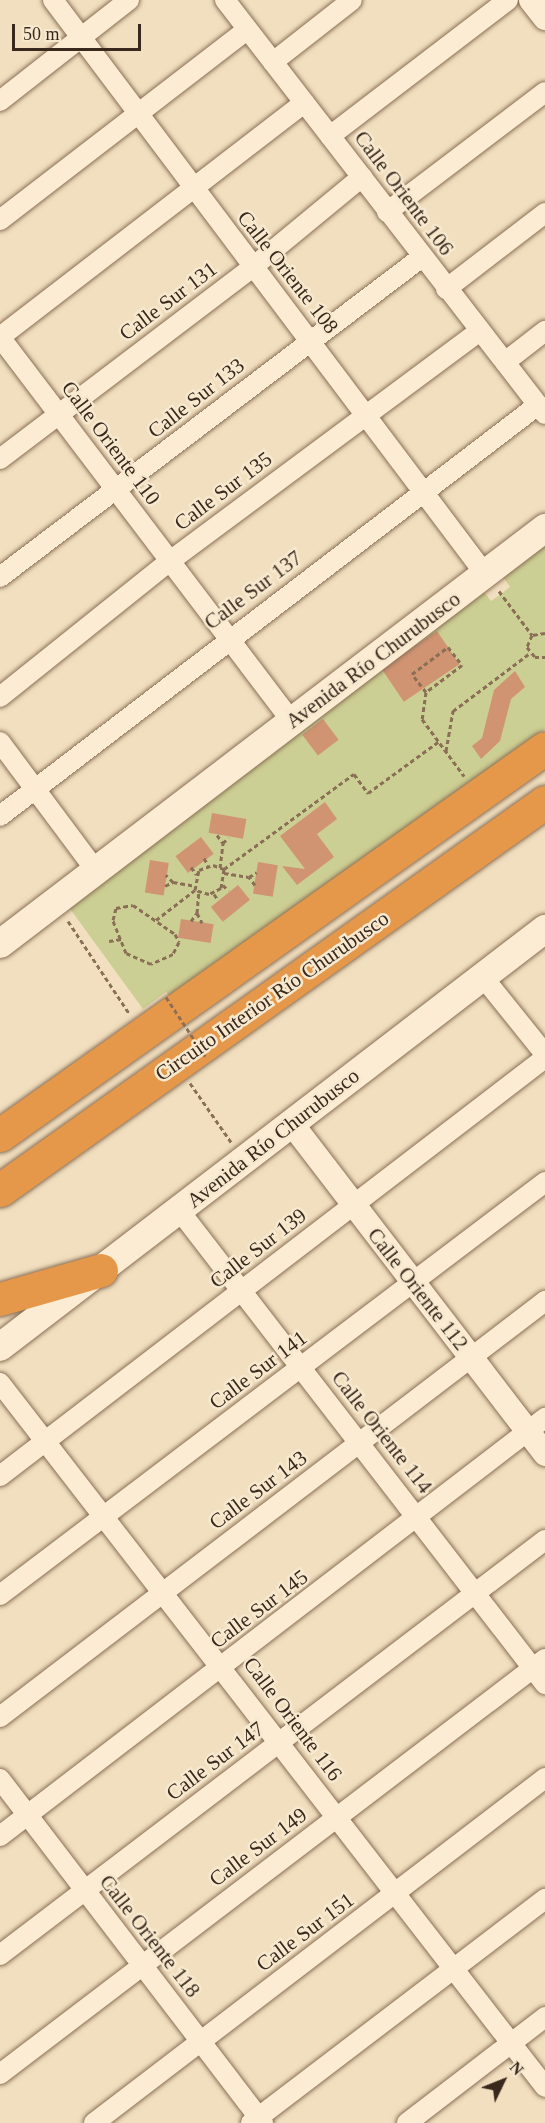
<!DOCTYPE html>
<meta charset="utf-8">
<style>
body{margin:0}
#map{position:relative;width:545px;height:2123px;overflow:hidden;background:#f1dfbf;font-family:"Times New Roman",serif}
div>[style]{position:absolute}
.green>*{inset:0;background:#cccf93}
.building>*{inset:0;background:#d19473;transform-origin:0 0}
.path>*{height:3px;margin-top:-1.5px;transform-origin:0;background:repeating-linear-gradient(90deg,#8a6f56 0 4.5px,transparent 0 7.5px)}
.roads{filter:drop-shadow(0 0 2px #8a6f56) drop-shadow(0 0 2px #8a6f56)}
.minor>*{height:20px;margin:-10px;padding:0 10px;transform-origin:10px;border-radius:10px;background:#fbecd3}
.tertiary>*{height:24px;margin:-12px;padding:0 12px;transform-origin:12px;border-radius:12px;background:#fbecd3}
.secondary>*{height:28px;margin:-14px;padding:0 14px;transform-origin:14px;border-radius:14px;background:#fbecd3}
.motorway>*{height:33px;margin:-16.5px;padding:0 16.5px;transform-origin:16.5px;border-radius:16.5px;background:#e6984a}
.path-bridge>*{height:3px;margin-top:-1.5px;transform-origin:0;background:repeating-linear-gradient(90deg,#8a6f56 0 4.5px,transparent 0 7.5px)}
span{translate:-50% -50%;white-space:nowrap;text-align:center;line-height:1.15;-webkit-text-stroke:5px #f7e9cf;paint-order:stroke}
.street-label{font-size:21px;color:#39281c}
.north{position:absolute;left:473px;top:2051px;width:60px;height:60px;-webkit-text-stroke:4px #f7e9cf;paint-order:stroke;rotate:47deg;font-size:16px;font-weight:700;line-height:24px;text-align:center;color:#39281c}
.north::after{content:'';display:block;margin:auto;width:21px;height:27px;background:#39281c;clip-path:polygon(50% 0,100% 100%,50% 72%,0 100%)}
.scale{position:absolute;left:12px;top:24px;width:129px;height:27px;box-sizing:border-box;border:3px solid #39281c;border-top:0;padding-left:8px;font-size:18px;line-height:21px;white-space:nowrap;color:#39281c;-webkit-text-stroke:4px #f7e9cf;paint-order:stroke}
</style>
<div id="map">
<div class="green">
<div style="clip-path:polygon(545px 543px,545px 729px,170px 996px,166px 992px,143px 1009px,68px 906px,482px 589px,491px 601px,501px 594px,510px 587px,502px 575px)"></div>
</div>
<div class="building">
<div style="left:437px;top:631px;width:40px;height:67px;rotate:56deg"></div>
<div style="clip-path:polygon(515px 671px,525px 687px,511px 699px,500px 741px,481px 759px,472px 746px,482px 738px,494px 690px)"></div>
<div style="left:323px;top:719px;width:26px;height:26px;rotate:53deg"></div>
<div style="clip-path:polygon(325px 802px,337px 819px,317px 834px,334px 857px,297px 885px,282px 866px,305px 869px,280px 836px)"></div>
<div style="left:212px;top:813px;width:35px;height:20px;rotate:10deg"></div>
<div style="left:201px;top:837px;width:21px;height:32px;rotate:53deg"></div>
<div style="left:150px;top:860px;width:19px;height:33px;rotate:9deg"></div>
<div style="left:258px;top:862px;width:20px;height:32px;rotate:9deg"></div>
<div style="left:238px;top:885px;width:19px;height:35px;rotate:51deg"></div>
<div style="left:181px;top:919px;width:33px;height:19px;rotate:9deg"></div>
</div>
<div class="path">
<div style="left:499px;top:591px;width:55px;rotate:53.1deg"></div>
<div style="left:545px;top:633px;width:13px;rotate:171deg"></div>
<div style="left:532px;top:635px;width:13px;rotate:113deg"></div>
<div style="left:527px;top:647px;width:13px;rotate:51deg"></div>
<div style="left:535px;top:657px;width:10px"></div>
<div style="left:426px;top:692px;width:23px;rotate:-128deg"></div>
<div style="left:412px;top:674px;width:45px;rotate:-36.9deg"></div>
<div style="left:448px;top:647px;width:23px;rotate:52deg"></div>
<div style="left:462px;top:665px;width:45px;rotate:143.1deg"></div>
<div style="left:426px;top:692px;width:27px;rotate:98deg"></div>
<div style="left:422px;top:719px;width:71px;rotate:53.6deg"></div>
<div style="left:446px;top:751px;width:41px;rotate:-80.1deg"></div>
<div style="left:453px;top:711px;width:96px;rotate:-37deg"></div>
<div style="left:217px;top:835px;width:10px;rotate:53deg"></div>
<div style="left:223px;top:843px;width:8px;rotate:-45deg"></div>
<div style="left:204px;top:858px;width:8px;rotate:60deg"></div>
<div style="left:213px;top:865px;width:12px;rotate:20deg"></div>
<div style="left:224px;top:869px;width:19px;rotate:99deg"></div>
<div style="left:221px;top:888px;width:13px;rotate:153deg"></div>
<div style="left:209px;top:894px;width:15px;rotate:-164deg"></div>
<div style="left:195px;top:890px;width:20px;rotate:-79deg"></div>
<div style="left:199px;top:870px;width:15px;rotate:-20deg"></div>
<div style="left:191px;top:867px;width:9px;rotate:54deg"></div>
<div style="left:220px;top:868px;width:25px;rotate:-83deg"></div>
<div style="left:224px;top:869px;width:161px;rotate:-36.2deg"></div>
<div style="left:354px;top:774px;width:24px;rotate:54deg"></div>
<div style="left:368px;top:793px;width:87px;rotate:-36.1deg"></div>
<div style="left:224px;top:873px;width:25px;rotate:9deg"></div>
<div style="left:173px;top:882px;width:22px;rotate:10deg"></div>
<div style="left:223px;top:885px;width:8px;rotate:45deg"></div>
<div style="left:255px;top:885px;width:10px;rotate:-127deg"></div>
<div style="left:249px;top:877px;width:9px;rotate:-32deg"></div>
<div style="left:165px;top:886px;width:9px;rotate:-27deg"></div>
<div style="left:173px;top:882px;width:10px;rotate:-135deg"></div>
<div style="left:214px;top:894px;width:7px;rotate:56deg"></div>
<div style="left:133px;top:905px;width:51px;rotate:34.6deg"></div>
<div style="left:175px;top:934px;width:9px;rotate:63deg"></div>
<div style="left:179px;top:942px;width:13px;rotate:117deg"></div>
<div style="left:173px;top:954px;width:24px;rotate:156deg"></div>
<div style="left:151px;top:964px;width:27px;rotate:-156deg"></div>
<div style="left:126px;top:953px;width:35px;rotate:-112deg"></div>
<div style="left:113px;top:920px;width:12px;rotate:-76deg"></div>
<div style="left:116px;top:908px;width:17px;rotate:-10deg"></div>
<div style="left:197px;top:913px;width:22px;rotate:-85deg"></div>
<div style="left:156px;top:920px;width:49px;rotate:-37.6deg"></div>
<div style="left:68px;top:921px;width:110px;rotate:56.5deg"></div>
<div style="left:191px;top:921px;width:10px;rotate:-53deg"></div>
<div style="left:197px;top:913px;width:11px;rotate:63deg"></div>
<div style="left:109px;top:941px;width:13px;rotate:-9deg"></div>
<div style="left:190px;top:1083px;width:72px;rotate:55.2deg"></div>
</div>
<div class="roads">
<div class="minor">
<div style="left:53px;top:0;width:718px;rotate:53.03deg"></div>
<div style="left:225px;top:0;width:523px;rotate:52.3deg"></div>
<div style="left:273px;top:62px;width:100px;rotate:-38.1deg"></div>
<div style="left:0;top:101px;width:164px;rotate:-38.1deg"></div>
<div style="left:330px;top:136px;width:224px;rotate:-37.4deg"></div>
<div style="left:387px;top:212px;width:198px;rotate:-37.2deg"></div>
<div style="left:0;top:220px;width:312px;rotate:-37.6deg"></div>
<div style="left:446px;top:289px;width:125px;rotate:-37.5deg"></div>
<div style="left:0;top:337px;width:482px;rotate:52.8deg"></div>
<div style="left:0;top:337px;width:384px;rotate:-37.6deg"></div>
<div style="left:505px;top:362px;width:51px;rotate:-37.8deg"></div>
<div style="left:0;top:459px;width:319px;rotate:-37.2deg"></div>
<div style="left:254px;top:266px;width:140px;rotate:-39.5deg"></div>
<div style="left:0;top:577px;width:530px;rotate:-37.17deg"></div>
<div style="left:0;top:697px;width:218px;rotate:-38.7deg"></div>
<div style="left:170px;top:561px;width:386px;rotate:-36.6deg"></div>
<div style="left:0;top:742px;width:161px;rotate:53.3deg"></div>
<div style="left:0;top:816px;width:677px;rotate:-37.38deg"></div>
<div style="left:483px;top:977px;width:99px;rotate:51.2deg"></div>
<div style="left:179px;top:1210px;width:599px;rotate:52.33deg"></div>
<div style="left:0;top:1383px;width:890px;rotate:52.25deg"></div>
<div style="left:0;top:1476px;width:687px;rotate:-37.49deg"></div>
<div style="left:0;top:1595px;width:684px;rotate:-37.15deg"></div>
<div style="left:0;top:1717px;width:686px;rotate:-37.35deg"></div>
<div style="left:0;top:1779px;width:433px;rotate:52.6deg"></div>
<div style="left:0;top:1836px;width:687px;rotate:-37.49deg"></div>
<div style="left:0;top:1955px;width:685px;rotate:-37.29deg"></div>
<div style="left:0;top:2074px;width:685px;rotate:-37.29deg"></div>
<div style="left:94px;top:2123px;width:568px;rotate:-37.41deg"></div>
<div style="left:251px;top:2123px;width:370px;rotate:-37.3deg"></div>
<div style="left:407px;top:2123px;width:174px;rotate:-37.5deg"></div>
</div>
<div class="tertiary">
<div style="left:531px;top:0;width:23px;rotate:52deg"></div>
<div style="left:292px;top:1124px;width:416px;rotate:52.5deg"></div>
</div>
<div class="secondary">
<div style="left:0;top:944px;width:686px;rotate:-37.35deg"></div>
<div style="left:0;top:1347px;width:687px;rotate:-37.49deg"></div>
</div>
<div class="motorway">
<div style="left:0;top:1135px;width:668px;rotate:-35.38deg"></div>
<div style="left:0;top:1190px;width:669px;rotate:-35.45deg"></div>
<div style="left:0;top:1299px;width:105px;rotate:-16deg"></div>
</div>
</div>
<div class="path-bridge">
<div style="left:166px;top:997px;width:71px;rotate:56.5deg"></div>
</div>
<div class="street-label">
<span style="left:404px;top:193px;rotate:53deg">Calle Oriente 106</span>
<span style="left:288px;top:272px;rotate:52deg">Calle Oriente 108</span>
<span style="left:168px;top:301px;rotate:-37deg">Calle Sur 131</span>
<span style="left:196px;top:398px;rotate:-38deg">Calle Sur 133</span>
<span style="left:111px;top:443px;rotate:53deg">Calle Oriente 110</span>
<span style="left:223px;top:491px;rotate:-37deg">Calle Sur 135</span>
<span style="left:253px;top:590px;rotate:-37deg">Calle Sur 137</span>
<span style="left:373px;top:660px;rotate:-37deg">Avenida Río Churubusco</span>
<span style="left:272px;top:996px;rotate:-35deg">Circuito Interior Río Churubusco</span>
<span style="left:273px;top:1138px;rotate:-38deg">Avenida Río Churubusco</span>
<span style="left:258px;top:1248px;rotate:-38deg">Calle Sur 139</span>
<span style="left:418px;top:1289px;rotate:52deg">Calle Oriente 112</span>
<span style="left:258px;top:1370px;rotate:-37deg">Calle Sur 141</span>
<span style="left:382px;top:1432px;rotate:52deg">Calle Oriente 114</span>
<span style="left:258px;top:1490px;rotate:-37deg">Calle Sur 143</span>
<span style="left:259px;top:1609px;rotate:-37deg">Calle Sur 145</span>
<span style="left:293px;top:1719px;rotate:53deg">Calle Oriente 116</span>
<span style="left:215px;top:1761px;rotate:-37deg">Calle Sur 147</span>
<span style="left:258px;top:1847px;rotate:-37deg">Calle Sur 149</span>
<span style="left:305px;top:1932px;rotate:-37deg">Calle Sur 151</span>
<span style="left:150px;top:1936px;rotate:52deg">Calle Oriente 118</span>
</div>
<div class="north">N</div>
<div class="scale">50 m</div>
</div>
